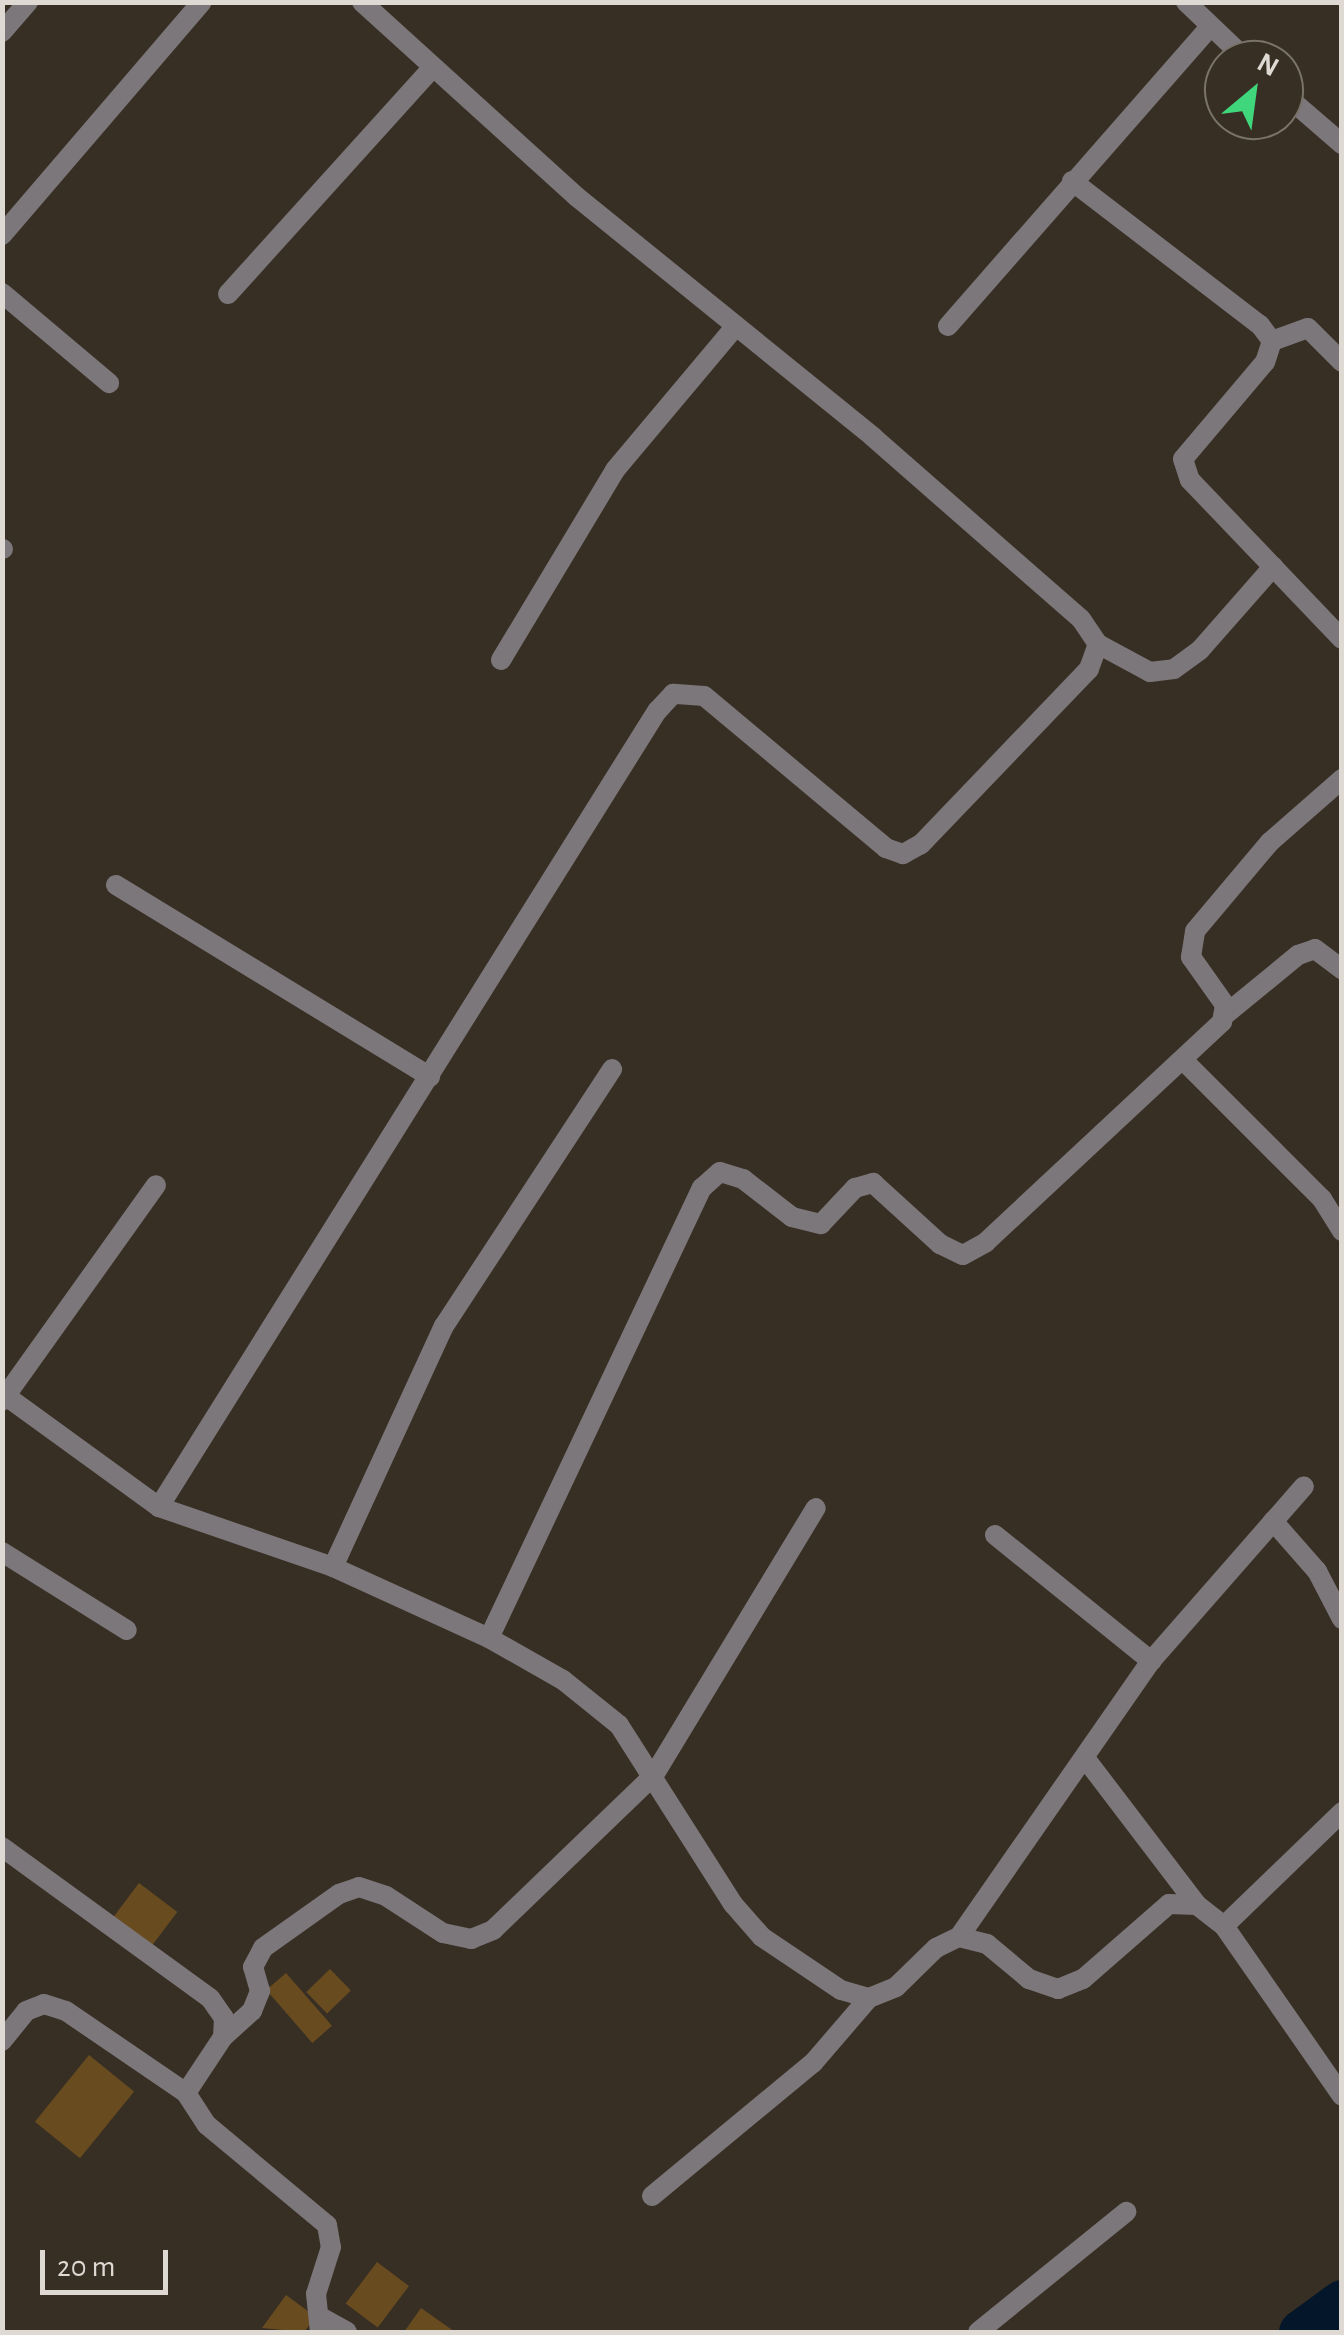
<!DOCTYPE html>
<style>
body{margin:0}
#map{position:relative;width:1344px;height:2335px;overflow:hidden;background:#382f24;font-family:"Alegreya Sans",sans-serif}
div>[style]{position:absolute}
.canal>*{height:45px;margin:-22.5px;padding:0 22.5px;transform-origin:22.5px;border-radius:22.5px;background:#04162a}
.building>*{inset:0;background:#684b1f;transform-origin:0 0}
.minor>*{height:20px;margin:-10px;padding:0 10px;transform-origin:10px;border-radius:10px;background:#7c777b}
span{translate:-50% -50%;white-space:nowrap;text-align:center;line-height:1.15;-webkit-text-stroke:10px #382f24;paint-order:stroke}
.frame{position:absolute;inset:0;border:5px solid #ded9d2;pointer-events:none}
.north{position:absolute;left:1204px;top:40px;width:100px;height:100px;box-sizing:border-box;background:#382f24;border:2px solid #7a736a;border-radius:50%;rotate:29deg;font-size:28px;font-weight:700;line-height:40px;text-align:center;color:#ded9d2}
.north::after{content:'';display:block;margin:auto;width:35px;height:45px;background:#40d77c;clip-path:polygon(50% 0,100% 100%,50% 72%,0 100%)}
.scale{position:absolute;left:40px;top:2250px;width:128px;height:45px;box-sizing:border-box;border:5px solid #ded9d2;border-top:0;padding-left:12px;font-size:30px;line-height:35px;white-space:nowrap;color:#ded9d2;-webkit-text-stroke:8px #382f24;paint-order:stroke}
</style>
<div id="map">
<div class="canal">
<div style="left:1301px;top:2332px;width:51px;rotate:-36.2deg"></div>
</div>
<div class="building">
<div style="left:139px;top:1883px;width:48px;height:44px;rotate:37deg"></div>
<div style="left:330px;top:1969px;width:30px;height:33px;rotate:46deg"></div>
<div style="left:286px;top:1973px;width:70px;height:26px;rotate:49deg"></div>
<div style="left:89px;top:2055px;width:58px;height:86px;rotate:39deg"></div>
<div style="left:377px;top:2262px;width:40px;height:52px;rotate:37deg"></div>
<div style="clip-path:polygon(286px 2295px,316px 2317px,304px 2332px,262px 2328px)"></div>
<div style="clip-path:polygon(421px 2308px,455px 2332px,404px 2332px)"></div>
</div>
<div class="minor">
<div style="left:362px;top:2px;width:290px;rotate:42.2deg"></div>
<div style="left:577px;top:197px;width:381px;rotate:39deg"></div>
<div style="left:873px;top:437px;width:276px;rotate:41.2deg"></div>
<div style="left:1081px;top:619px;width:30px;rotate:56deg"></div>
<div style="left:1098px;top:644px;width:27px;rotate:110deg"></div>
<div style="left:1089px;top:669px;width:243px;rotate:133.8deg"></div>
<div style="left:921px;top:844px;width:21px;rotate:151deg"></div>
<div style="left:903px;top:854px;width:18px;rotate:-161deg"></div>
<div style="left:886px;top:848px;width:237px;rotate:-140.1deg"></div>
<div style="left:704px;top:696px;width:31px;rotate:-176deg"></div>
<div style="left:673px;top:694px;width:23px;rotate:133deg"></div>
<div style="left:657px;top:711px;width:939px;rotate:122.03deg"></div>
<div style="left:159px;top:1507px;width:184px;rotate:19deg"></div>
<div style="left:333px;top:1567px;width:171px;rotate:24.5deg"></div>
<div style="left:489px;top:1638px;width:85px;rotate:29.6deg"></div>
<div style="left:563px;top:1680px;width:72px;rotate:38.8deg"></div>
<div style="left:619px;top:1725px;width:212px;rotate:57.5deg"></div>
<div style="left:733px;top:1904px;width:44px;rotate:48.7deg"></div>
<div style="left:762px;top:1937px;width:95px;rotate:33.9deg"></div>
<div style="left:841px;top:1990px;width:29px;rotate:16deg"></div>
<div style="left:869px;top:1998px;width:29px;rotate:-22deg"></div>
<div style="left:896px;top:1987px;width:56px;rotate:-44.3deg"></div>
<div style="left:936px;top:1948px;width:25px;rotate:-26deg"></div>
<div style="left:959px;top:1937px;width:29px;rotate:14deg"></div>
<div style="left:987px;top:1944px;width:55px;rotate:39.8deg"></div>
<div style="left:1029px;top:1979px;width:31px;rotate:19deg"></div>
<div style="left:1058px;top:1989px;width:27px;rotate:-22deg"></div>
<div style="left:1083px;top:1979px;width:114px;rotate:-41.1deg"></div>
<div style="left:1169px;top:1904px;width:28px;rotate:2deg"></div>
<div style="left:1197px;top:1905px;width:34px;rotate:38deg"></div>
<div style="left:1224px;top:1926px;width:207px;rotate:55.2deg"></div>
<div style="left:1186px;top:2px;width:84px;rotate:43.6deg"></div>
<div style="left:2px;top:32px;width:40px;rotate:-49deg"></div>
<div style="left:1284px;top:94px;width:77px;rotate:40.8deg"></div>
<div style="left:1072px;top:181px;width:237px;rotate:37.5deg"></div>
<div style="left:1260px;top:325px;width:20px;rotate:53deg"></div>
<div style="left:1272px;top:341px;width:22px;rotate:108deg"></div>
<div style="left:1265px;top:362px;width:127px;rotate:130.2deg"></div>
<div style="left:1183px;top:459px;width:22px;rotate:72deg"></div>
<div style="left:1190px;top:480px;width:220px;rotate:46.3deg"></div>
<div style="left:2px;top:235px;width:307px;rotate:-49.4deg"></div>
<div style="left:2px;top:293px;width:140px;rotate:40.1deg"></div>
<div style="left:228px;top:294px;width:304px;rotate:-47.9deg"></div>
<div style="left:948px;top:326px;width:398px;rotate:-48.8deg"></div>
<div style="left:1272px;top:341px;width:38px;rotate:-20deg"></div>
<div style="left:1308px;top:328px;width:48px;rotate:45deg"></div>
<div style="left:2px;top:549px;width:1px"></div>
<div style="left:1098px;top:644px;width:59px;rotate:28.3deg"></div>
<div style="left:1150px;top:672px;width:24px;rotate:-7deg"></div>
<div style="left:1174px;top:669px;width:32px;rotate:-36deg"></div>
<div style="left:1200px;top:650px;width:111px;rotate:-48.7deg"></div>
<div style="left:501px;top:660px;width:222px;rotate:-59deg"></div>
<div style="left:615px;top:470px;width:188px;rotate:-50deg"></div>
<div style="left:116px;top:885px;width:368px;rotate:31.4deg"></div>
<div style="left:1226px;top:1014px;width:93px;rotate:-39.3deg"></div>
<div style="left:1298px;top:955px;width:18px;rotate:-19deg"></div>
<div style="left:1315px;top:949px;width:34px;rotate:37deg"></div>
<div style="left:1183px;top:1060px;width:197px;rotate:45deg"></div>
<div style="left:1322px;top:1199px;width:38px;rotate:58deg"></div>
<div style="left:2px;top:1393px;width:194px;rotate:36deg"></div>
<div style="left:2px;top:1401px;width:265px;rotate:-54.5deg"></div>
<div style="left:1273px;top:1521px;width:67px;rotate:48.7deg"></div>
<div style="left:1317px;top:1571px;width:54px;rotate:62.5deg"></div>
<div style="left:995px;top:1535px;width:201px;rotate:38.9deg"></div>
<div style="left:2px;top:1552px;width:147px;rotate:32deg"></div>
<div style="left:333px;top:1567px;width:265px;rotate:-65.3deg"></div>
<div style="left:444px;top:1326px;width:307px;rotate:-56.8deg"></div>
<div style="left:489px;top:1638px;width:498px;rotate:-64.7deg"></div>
<div style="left:702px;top:1188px;width:24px;rotate:-42deg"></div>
<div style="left:720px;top:1172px;width:24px;rotate:17deg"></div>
<div style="left:743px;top:1179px;width:62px;rotate:37.8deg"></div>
<div style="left:792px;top:1217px;width:30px;rotate:14deg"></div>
<div style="left:821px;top:1224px;width:50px;rotate:-46.6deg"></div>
<div style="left:855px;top:1188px;width:19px;rotate:-16deg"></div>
<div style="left:873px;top:1183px;width:91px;rotate:42.3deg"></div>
<div style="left:940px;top:1244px;width:25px;rotate:26deg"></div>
<div style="left:963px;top:1255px;width:26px;rotate:-29deg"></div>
<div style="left:986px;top:1242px;width:323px;rotate:-43deg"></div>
<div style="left:1222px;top:1022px;width:17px;rotate:-80deg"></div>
<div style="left:1225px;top:1005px;width:59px;rotate:-125.3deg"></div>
<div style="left:1191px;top:957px;width:26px;rotate:-81deg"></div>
<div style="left:1195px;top:931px;width:116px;rotate:-49.9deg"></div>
<div style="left:1270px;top:842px;width:96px;rotate:-41.2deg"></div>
<div style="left:1085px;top:1758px;width:185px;rotate:52.7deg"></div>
<div style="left:2px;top:1847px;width:257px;rotate:36deg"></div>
<div style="left:210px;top:1998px;width:24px;rotate:55deg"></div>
<div style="left:224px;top:2018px;width:19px;rotate:93deg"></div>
<div style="left:223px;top:2037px;width:67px;rotate:123.5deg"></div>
<div style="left:186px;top:2093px;width:38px;rotate:57deg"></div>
<div style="left:207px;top:2125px;width:156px;rotate:39.8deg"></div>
<div style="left:327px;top:2225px;width:22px;rotate:80deg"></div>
<div style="left:331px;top:2247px;width:49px;rotate:107.7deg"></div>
<div style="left:316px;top:2294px;width:38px;rotate:84deg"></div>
<div style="left:1224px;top:1926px;width:164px;rotate:-44deg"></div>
<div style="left:959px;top:1937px;width:336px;rotate:-55.2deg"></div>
<div style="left:1151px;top:1661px;width:232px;rotate:-48.8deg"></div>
<div style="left:223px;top:2037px;width:39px;rotate:-42deg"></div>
<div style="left:252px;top:2011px;width:22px;rotate:-68deg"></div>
<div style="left:260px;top:1991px;width:25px;rotate:-106deg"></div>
<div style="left:253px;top:1967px;width:21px;rotate:-62deg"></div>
<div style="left:263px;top:1948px;width:93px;rotate:-35.4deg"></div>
<div style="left:339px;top:1894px;width:21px;rotate:-19deg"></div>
<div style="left:359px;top:1887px;width:28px;rotate:18deg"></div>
<div style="left:386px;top:1896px;width:68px;rotate:33deg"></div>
<div style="left:443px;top:1933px;width:29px;rotate:12deg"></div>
<div style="left:471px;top:1939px;width:24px;rotate:-22deg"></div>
<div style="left:493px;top:1930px;width:223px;rotate:-43.9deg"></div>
<div style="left:654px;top:1775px;width:312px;rotate:-58.8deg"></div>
<div style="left:2px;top:2041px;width:38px;rotate:-51deg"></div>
<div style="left:26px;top:2011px;width:19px;rotate:-21deg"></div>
<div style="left:44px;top:2004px;width:23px;rotate:18deg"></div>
<div style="left:66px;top:2011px;width:145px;rotate:34.3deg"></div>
<div style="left:652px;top:2196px;width:209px;rotate:-39.6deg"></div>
<div style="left:813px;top:2063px;width:86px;rotate:-49.3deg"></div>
<div style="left:324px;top:2319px;width:26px;rotate:29deg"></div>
<div style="left:978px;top:2332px;width:191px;rotate:-39deg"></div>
</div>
<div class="frame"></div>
<div class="north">N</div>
<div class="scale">20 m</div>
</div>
